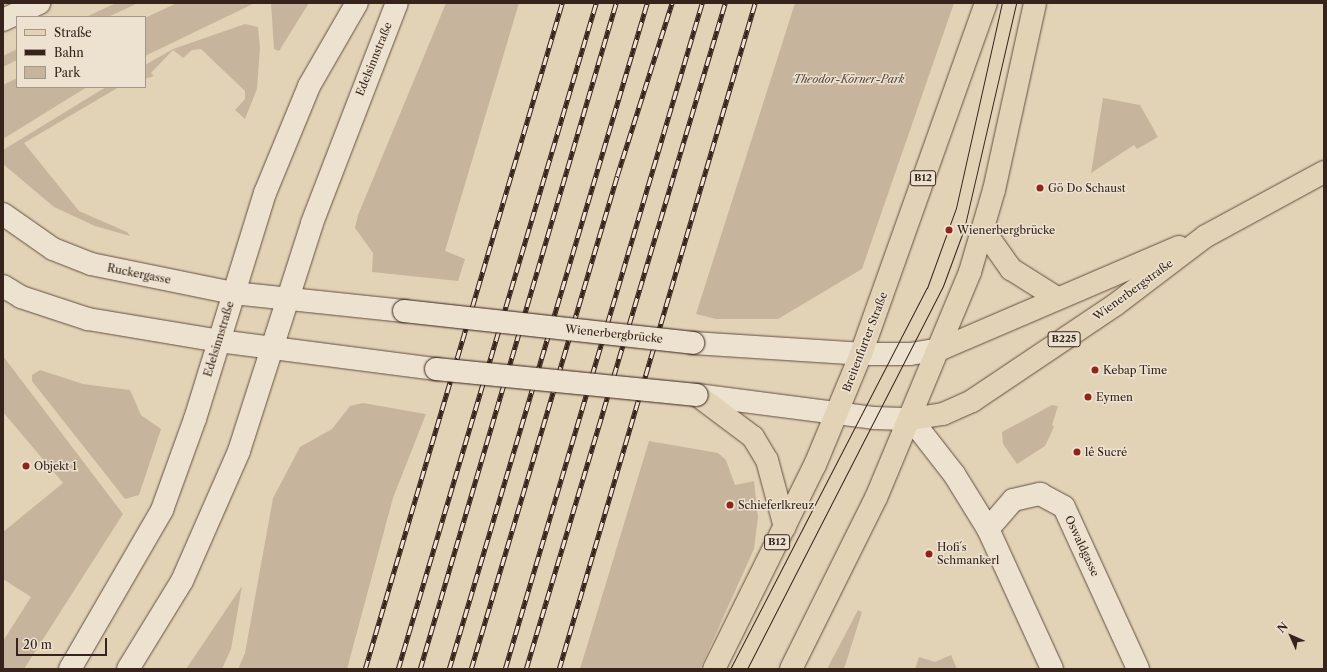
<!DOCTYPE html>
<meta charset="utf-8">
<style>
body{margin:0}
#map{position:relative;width:1327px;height:672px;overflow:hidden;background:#e3d3b6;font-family:"Libre Caslon Text",serif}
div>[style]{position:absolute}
.green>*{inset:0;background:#c6b59c}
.roads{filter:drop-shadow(0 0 1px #614f42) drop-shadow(0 0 1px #614f42)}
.street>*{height:22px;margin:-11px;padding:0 11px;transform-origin:11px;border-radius:11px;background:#ede2d0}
.secondary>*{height:22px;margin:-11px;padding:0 11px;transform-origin:11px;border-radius:11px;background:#ede2d0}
.primary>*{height:22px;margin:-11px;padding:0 11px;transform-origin:11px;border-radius:11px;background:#e3d3b6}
.tram>*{height:1px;margin:-0.5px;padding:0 0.5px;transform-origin:0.5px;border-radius:0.5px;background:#36231c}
.rail>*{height:4.5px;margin-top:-2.25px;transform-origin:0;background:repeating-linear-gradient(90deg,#ede2d0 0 9px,#36231c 0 18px);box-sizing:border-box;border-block:1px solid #36231c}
.bridges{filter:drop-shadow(0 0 1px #36231c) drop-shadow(0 0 1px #36231c)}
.secondary-bridge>*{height:22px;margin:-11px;padding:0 11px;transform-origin:11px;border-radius:11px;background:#ede2d0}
.dots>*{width:11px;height:11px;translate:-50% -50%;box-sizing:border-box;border:2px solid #ede2d0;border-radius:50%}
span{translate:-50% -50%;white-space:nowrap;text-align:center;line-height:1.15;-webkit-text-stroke:3px #ede2d0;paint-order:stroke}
.shield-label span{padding:1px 3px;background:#ede2d0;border:1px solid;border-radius:3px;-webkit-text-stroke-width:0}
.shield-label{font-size:10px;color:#36231c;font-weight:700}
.street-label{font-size:11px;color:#36231c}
.park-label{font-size:11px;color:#5a483c;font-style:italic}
.poi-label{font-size:11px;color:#36231c}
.left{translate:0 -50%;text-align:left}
.frame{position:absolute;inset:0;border:4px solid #36231c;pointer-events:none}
.legend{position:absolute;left:16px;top:16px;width:130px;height:72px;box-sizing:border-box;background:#ede2d0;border:1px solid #a49688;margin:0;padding:5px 7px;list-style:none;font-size:12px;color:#36231c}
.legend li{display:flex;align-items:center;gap:8px;height:20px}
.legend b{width:20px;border:1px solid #a49688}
.north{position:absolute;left:1271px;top:616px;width:40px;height:40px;-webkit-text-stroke:3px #ede2d0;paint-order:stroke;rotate:315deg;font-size:11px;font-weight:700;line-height:16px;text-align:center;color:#36231c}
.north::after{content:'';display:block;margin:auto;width:14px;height:18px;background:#36231c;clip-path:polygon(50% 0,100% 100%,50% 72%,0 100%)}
.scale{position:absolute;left:16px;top:638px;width:91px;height:18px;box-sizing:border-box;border:2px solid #36231c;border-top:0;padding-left:5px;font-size:12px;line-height:14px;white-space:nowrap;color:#36231c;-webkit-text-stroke:3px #ede2d0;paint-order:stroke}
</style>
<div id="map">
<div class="green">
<div style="clip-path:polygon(116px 3px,138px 3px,108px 17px,86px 17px)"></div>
<div style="clip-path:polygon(177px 3px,255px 3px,145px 56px,145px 18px)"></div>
<div style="clip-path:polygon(271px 3px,309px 3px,279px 51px,274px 49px)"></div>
<div style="clip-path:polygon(446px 3px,519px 3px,445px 251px,465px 259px,458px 281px,372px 272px,373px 253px,355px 228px,358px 215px)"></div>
<div style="clip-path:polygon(795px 3px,954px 3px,862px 269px,778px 319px,716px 319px,696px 314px)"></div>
<div style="clip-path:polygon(245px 24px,258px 27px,260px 48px,257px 89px,245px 119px,235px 110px,245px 99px,245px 91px,201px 49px,192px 50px,183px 58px,173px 50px,151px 73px,154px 76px,145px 79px,145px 65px,173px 49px)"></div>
<div style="clip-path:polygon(17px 49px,17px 60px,3px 67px,3px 56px)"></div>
<div style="clip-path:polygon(17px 78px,17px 87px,87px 87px,3px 139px,3px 85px)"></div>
<div style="clip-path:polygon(106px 87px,119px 87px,24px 143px,79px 211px,127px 232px,130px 236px,95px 226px,54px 207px,3px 164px,3px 150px)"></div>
<div style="clip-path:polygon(1103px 98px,1140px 105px,1158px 137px,1137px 149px,1134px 145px,1091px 173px)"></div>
<div style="clip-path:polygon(3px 356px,123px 514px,24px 669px,3px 669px,3px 641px,31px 597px,3px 579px,3px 532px,63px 483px,3px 412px)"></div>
<div style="clip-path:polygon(40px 370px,83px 384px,130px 390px,141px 415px,161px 429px,139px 495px,125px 499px,32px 381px,32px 375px)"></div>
<div style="clip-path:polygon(363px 403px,426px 414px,393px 498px,347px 669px,238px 669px,245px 653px,273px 498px,300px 447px,332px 429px,350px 406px)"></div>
<div style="clip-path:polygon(1052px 405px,1058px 406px,1052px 425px,1054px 427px,1045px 446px,1017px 464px,1003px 444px,1002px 432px)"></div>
<div style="clip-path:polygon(649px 441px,718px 453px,726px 460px,735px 485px,754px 481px,758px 517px,754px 549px,700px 669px,580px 669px)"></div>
<div style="clip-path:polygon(242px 586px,231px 649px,222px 669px,186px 669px)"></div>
<div style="clip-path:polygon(858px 610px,862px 612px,844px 669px,827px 669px)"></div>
<div style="clip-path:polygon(951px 655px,957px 669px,915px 669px,919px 657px,935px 662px)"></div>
</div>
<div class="roads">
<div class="street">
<div style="left:3px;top:20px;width:40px;rotate:-25deg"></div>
<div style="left:911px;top:419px;width:70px;rotate:52deg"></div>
<div style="left:954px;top:474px;width:65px;rotate:58.3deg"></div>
<div style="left:988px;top:529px;width:154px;rotate:65.4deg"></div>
<div style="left:988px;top:529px;width:38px;rotate:-49deg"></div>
<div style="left:1013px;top:500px;width:28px;rotate:-13deg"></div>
<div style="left:1040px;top:494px;width:27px;rotate:28deg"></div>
<div style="left:1064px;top:507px;width:178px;rotate:65.4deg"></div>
</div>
<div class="secondary">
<div style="left:3px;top:214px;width:61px;rotate:35deg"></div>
<div style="left:53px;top:249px;width:41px;rotate:21.5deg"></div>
<div style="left:91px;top:264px;width:145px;rotate:11.5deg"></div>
<div style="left:233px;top:293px;width:172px;rotate:6deg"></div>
<div style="left:3px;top:286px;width:21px;rotate:31deg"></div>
<div style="left:21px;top:297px;width:71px;rotate:18.2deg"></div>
<div style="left:88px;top:319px;width:133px;rotate:9.5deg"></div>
<div style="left:219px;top:341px;width:219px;rotate:7.4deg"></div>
<div style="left:693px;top:343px;width:168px;rotate:3.7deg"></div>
<div style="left:861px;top:354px;width:49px"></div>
<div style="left:910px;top:354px;width:31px;rotate:-9deg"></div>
<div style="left:697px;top:395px;width:178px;rotate:7.4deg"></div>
<div style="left:874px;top:418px;width:37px;rotate:2deg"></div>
<div style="left:70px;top:669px;width:184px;rotate:-59.9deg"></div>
<div style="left:162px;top:510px;width:97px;rotate:-70.1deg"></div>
<div style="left:195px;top:419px;width:237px;rotate:-72.8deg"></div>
<div style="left:265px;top:193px;width:116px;rotate:-67.6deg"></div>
<div style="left:309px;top:86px;width:96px;rotate:-60deg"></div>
<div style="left:128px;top:669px;width:103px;rotate:-58.5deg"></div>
<div style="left:182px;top:581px;width:142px;rotate:-66.3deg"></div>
<div style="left:239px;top:451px;width:239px;rotate:-72.2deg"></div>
<div style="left:312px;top:223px;width:236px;rotate:-68.9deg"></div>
</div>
<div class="primary">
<div style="left:984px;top:231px;width:47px;rotate:54.6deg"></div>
<div style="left:1011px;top:269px;width:54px;rotate:32.2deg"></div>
<div style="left:941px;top:349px;width:259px;rotate:-23.2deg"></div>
<div style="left:697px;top:395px;width:70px;rotate:36.9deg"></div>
<div style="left:753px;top:437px;width:27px;rotate:59deg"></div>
<div style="left:767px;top:460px;width:69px;rotate:75deg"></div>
<div style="left:911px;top:419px;width:32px;rotate:-9deg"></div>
<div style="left:943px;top:414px;width:32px;rotate:-24deg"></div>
<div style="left:972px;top:401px;width:172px;rotate:-33.9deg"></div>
<div style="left:1115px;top:305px;width:114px;rotate:-37.2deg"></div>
<div style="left:1206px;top:236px;width:134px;rotate:-28.5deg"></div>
<div style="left:714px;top:669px;width:228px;rotate:-63.7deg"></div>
<div style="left:815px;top:465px;width:120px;rotate:-67.5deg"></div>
<div style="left:861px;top:354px;width:373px;rotate:-70.4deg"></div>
<div style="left:791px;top:669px;width:191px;rotate:-63.6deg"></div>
<div style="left:876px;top:498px;width:245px;rotate:-67.4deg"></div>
<div style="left:970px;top:272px;width:85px;rotate:-73.7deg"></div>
<div style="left:994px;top:190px;width:191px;rotate:-77.6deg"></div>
</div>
</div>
<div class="tram">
<div style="left:730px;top:669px;width:429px;rotate:-62.7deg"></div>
<div style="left:927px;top:288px;width:85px;rotate:-70.1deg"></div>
<div style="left:956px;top:208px;width:210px;rotate:-77.4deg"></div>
<div style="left:747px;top:669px;width:430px;rotate:-62.9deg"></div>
<div style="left:943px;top:286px;width:61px;rotate:-69.8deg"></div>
<div style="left:964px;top:229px;width:232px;rotate:-77deg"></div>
</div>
<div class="rail">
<div style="left:365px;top:669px;width:695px;rotate:-73.52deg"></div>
<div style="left:398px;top:669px;width:695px;rotate:-73.44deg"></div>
<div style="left:420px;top:669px;width:694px;rotate:-73.6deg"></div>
<div style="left:449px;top:669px;width:695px;rotate:-73.44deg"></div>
<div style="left:471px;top:669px;width:514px;rotate:-73.5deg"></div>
<div style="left:617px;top:176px;width:182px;rotate:-72.4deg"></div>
<div style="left:505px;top:669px;width:695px;rotate:-73.52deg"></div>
<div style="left:526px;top:669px;width:695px;rotate:-73.36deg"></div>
<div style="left:559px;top:669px;width:694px;rotate:-73.6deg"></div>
</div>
<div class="bridges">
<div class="secondary-bridge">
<div style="left:404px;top:311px;width:291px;rotate:6.3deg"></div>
<div style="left:436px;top:369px;width:262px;rotate:5.7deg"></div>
</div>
</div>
<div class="dots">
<div style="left:1040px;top:188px;background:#8f2418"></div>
<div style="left:949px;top:230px;background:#8f2418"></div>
<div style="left:1095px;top:370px;background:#8f2418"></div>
<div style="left:1088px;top:397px;background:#8f2418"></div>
<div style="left:1077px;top:452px;background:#8f2418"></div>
<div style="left:26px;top:466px;background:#8f2418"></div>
<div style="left:730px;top:505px;background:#8f2418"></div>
<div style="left:929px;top:554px;background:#8f2418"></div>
</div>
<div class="shield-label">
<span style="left:923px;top:178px">B12</span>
<span style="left:1064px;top:339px">B225</span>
<span style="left:777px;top:542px">B12</span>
</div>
<div class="street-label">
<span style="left:374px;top:59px;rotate:-68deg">Edelsinnstraße</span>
<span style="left:139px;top:274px;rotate:11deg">Ruckergasse</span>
<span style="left:1133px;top:290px;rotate:-36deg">Wienerbergstraße</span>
<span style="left:614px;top:334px;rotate:6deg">Wienerbergbrücke</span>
<span style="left:219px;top:339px;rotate:-73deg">Edelsinnstraße</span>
<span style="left:865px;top:342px;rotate:-69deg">Breitenfurter Straße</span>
<span style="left:1082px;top:546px;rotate:65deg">Oswaldgasse</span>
</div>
<div class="park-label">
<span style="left:849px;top:79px">Theodor-Körner-Park</span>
</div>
<div class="poi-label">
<span class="left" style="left:1048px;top:188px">Gö Do Schaust</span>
<span class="left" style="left:957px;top:230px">Wienerbergbrücke</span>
<span class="left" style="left:1103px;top:370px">Kebap Time</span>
<span class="left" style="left:1096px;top:397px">Eymen</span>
<span class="left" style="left:1085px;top:452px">lê Sucré</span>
<span class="left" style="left:34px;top:466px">Objekt 1</span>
<span class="left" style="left:738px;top:505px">Schieferlkreuz</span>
<span class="left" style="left:937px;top:554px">Hofi´s<br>Schmankerl</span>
</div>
<div class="frame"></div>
<ul class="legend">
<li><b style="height:5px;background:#e3d3b6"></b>Straße</li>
<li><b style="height:5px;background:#36231c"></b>Bahn</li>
<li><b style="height:11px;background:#c6b59c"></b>Park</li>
</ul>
<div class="north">N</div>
<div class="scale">20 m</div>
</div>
